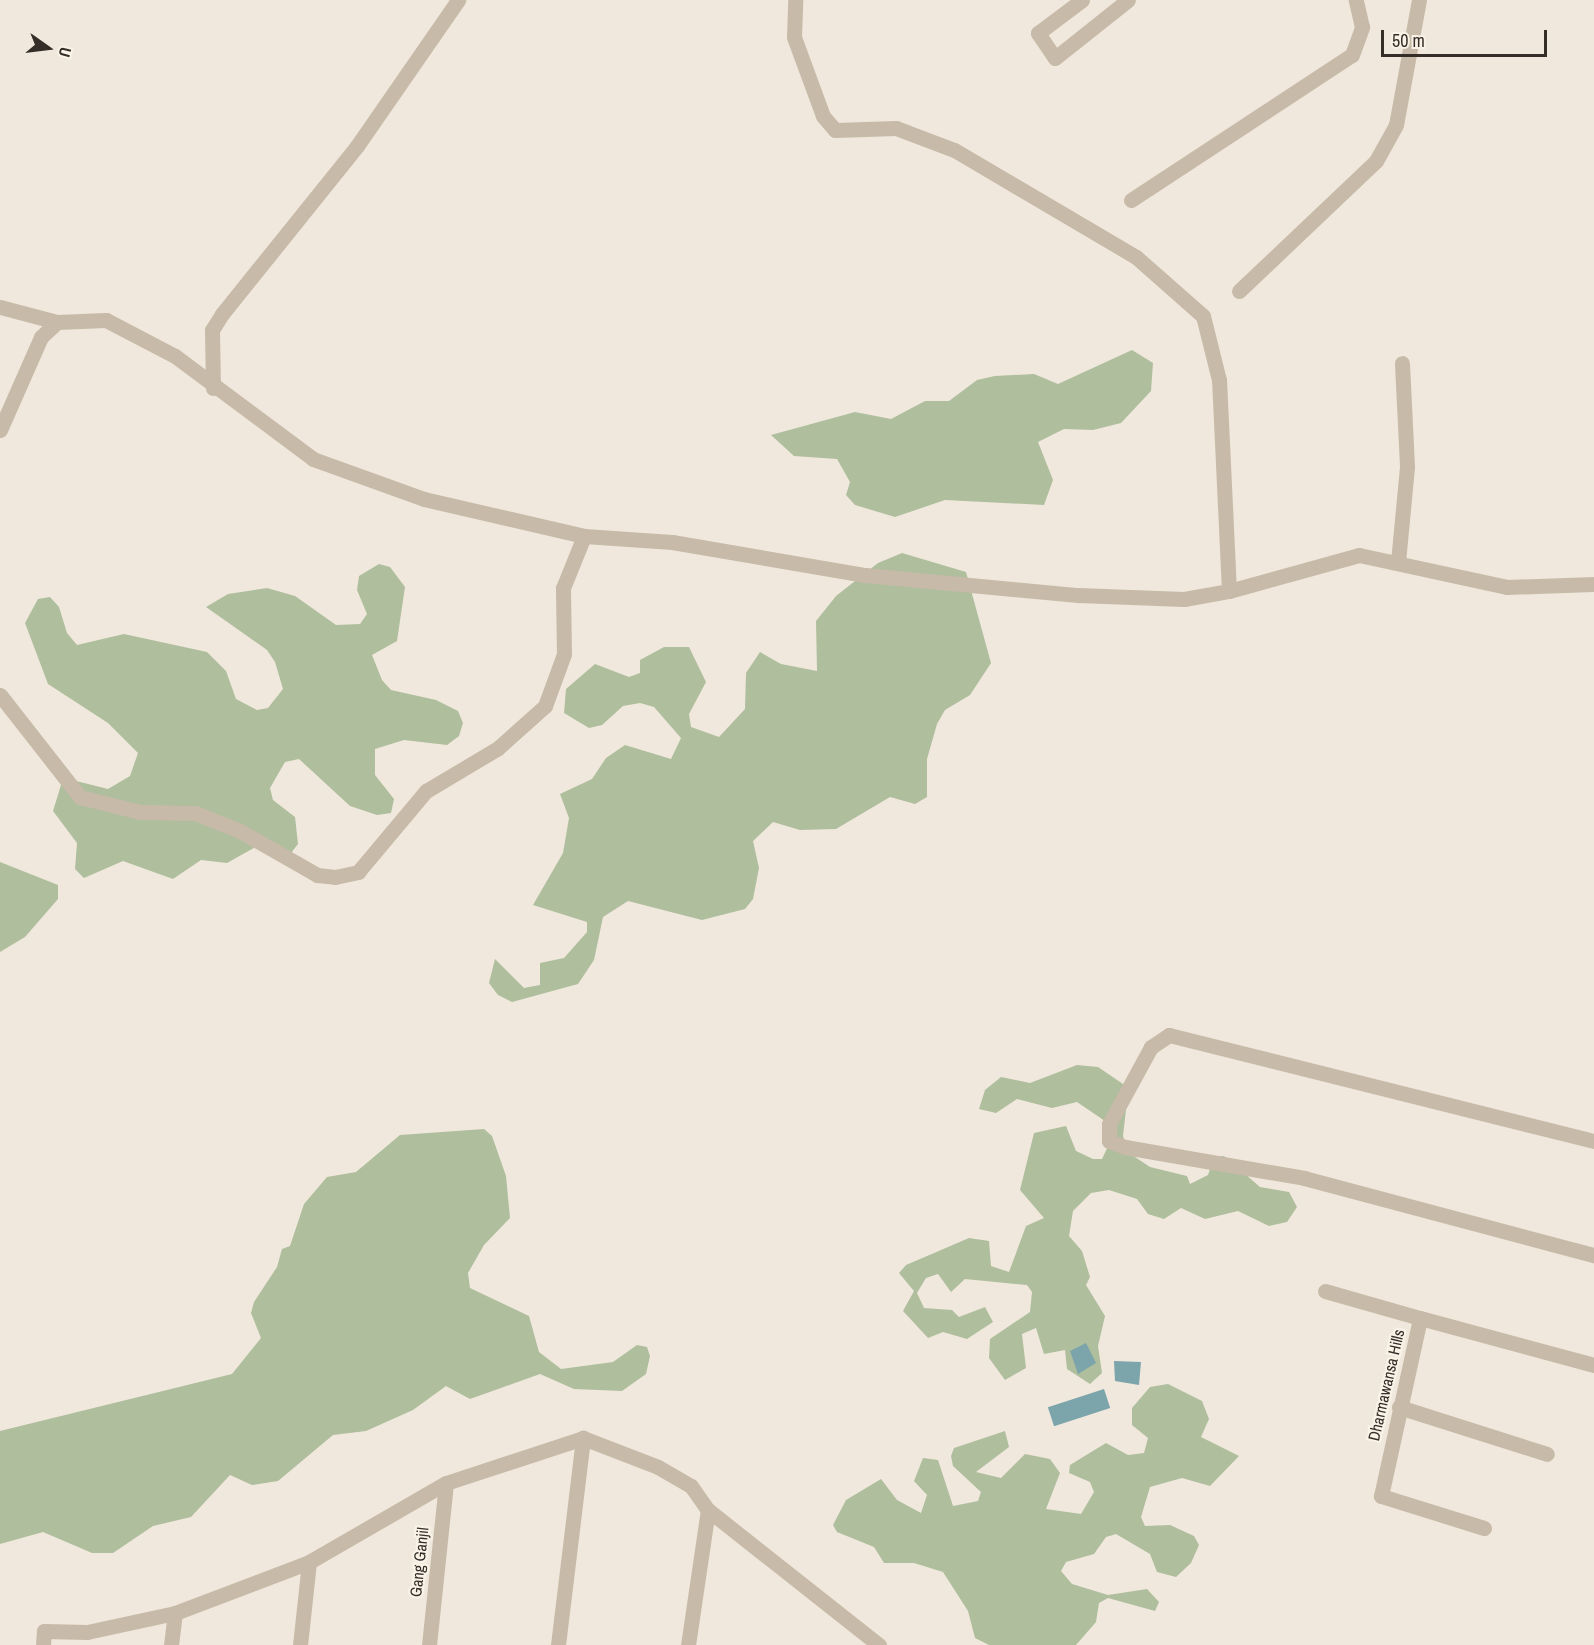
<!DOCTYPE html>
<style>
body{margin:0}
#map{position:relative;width:1594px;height:1645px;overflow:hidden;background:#f0e8dc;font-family:"Archivo Narrow",sans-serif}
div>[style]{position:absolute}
.green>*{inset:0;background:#afbe9d}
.water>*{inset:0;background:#7ca4ab;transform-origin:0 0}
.minor>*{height:15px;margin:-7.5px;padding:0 7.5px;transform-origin:7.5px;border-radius:7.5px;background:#c7baa8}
span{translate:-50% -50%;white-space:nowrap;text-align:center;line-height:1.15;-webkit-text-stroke:4.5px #f8f2e7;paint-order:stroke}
.street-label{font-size:16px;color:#352d28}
.north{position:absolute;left:18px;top:18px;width:60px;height:60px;-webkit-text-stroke:4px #f8f2e7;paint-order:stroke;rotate:104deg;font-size:16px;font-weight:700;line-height:24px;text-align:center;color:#352d28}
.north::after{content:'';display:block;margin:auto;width:21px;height:27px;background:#352d28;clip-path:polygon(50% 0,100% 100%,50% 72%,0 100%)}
.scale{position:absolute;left:1381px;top:30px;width:166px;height:27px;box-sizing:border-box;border:3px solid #352d28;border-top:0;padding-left:8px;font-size:18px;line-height:21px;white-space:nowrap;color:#352d28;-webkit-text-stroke:4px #f8f2e7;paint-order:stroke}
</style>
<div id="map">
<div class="green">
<div style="clip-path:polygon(1132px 350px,1153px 363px,1151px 391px,1121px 423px,1093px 430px,1064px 429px,1038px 442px,1053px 480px,1044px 505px,945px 500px,895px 517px,855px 505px,846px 495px,850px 482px,837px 459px,794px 456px,771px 435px,855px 412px,891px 419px,925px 401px,949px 401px,977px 380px,995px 376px,1034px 374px,1058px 384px)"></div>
<div style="clip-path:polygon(902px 553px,966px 572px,991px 663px,970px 695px,945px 710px,937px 724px,927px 759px,927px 797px,915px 804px,890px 797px,836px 829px,800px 830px,773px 822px,753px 841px,759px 868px,753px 899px,745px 909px,702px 920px,628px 901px,603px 917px,594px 960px,578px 984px,512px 1002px,498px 995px,489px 983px,495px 959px,524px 988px,540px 985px,540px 963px,564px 958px,587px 932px,587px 922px,533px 905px,563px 853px,569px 818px,560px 794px,592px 779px,606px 758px,625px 745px,671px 759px,681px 738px,654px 707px,640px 703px,623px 706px,602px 725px,589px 728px,564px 713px,566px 689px,595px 664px,629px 677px,640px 673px,640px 660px,664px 647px,689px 647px,706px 682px,689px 714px,691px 727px,719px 737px,745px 709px,746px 673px,760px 652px,781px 664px,817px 671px,816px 621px,836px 596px,878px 563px)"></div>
<div style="clip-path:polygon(379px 564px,390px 567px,405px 587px,397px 641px,372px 655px,382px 680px,391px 690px,436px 700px,458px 711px,463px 723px,459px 736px,447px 745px,404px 740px,375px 749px,375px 775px,394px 799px,391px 813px,377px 815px,350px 806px,299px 759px,285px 762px,270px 788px,273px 800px,295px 817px,298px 844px,291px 853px,268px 840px,227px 863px,201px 860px,173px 879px,123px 861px,84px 878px,75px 869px,77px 843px,53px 811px,61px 785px,72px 780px,108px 789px,130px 776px,138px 753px,108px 723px,48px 684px,25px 623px,38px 599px,50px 597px,59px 607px,67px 633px,77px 645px,124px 634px,207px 652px,226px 671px,236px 699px,257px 710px,268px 708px,283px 689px,275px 662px,267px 650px,206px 607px,228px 594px,267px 588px,295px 596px,336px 625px,360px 624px,367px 614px,357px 590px,359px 576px)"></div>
<div style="clip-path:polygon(0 862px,58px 885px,58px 899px,25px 937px,0 952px)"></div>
<div style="clip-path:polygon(1077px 1065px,1098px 1067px,1123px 1084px,1128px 1092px,1123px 1136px,1129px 1153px,1150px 1167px,1187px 1176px,1190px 1184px,1208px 1175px,1214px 1157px,1224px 1156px,1260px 1187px,1289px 1192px,1297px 1207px,1287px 1222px,1269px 1226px,1238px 1211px,1205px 1219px,1181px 1208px,1164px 1219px,1148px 1214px,1137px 1199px,1109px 1190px,1091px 1193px,1073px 1211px,1069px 1236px,1082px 1251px,1090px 1277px,1086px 1285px,1105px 1316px,1098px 1346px,1102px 1373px,1090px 1384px,1067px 1369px,1065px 1350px,1044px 1354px,1036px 1328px,1022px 1334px,1026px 1368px,1005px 1380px,989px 1358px,990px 1339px,1030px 1312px,1032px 1292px,1027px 1285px,965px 1279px,951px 1292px,938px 1274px,926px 1278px,917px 1293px,924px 1308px,952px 1310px,959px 1317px,985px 1307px,993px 1322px,967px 1339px,943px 1332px,928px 1338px,903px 1311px,914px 1291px,899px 1273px,906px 1265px,969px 1238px,989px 1241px,991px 1266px,1009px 1272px,1026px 1226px,1044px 1218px,1020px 1190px,1034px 1133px,1066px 1126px,1076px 1151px,1093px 1159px,1102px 1159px,1111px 1140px,1105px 1121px,1077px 1102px,1052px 1108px,1017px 1099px,996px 1113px,979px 1109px,985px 1090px,1001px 1077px,1030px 1083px)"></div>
<div style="clip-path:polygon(484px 1129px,492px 1136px,506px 1176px,510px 1218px,484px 1245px,468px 1273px,470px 1288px,529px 1316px,539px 1352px,561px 1369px,613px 1362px,637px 1345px,647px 1347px,650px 1356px,646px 1374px,622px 1391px,574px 1389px,540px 1374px,470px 1399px,446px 1386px,413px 1410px,366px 1431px,333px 1435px,278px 1481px,252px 1485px,230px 1475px,191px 1517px,153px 1526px,113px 1553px,92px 1553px,43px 1532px,0 1544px,0 1431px,232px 1374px,261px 1338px,251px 1313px,254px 1302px,277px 1267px,282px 1249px,290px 1246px,304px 1204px,327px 1177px,356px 1172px,400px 1135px)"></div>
<div style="clip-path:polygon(1168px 1384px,1202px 1401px,1209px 1419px,1201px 1437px,1239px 1456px,1210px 1486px,1182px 1478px,1150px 1487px,1141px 1517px,1145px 1526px,1170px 1525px,1194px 1536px,1199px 1545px,1191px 1563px,1176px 1577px,1157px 1572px,1150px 1554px,1116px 1534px,1106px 1537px,1094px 1554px,1066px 1562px,1061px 1571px,1072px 1584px,1108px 1595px,1147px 1589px,1159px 1602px,1155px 1611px,1108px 1598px,1099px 1603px,1096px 1622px,1076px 1645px,989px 1645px,975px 1638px,968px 1611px,943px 1572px,914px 1563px,884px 1563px,874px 1547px,837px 1532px,833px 1525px,846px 1500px,881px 1479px,897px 1500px,921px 1513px,927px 1495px,914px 1481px,923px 1458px,938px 1460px,953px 1506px,978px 1501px,981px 1492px,953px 1466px,951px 1456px,954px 1448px,1005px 1431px,1009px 1447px,976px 1472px,1001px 1478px,1025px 1454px,1050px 1459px,1060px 1473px,1046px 1509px,1081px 1514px,1094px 1492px,1090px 1482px,1069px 1473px,1070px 1465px,1106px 1443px,1128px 1455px,1144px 1453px,1148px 1438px,1132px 1425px,1132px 1408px,1150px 1387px)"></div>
</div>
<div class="water">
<div style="clip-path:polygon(1086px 1343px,1096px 1363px,1078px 1374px,1070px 1351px)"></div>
<div style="clip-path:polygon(1114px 1361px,1141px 1362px,1139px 1385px,1115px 1381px)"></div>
<div style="left:1104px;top:1389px;width:20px;height:59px;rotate:72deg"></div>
</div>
<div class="minor">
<div style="left:1082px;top:0;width:55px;rotate:143.1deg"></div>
<div style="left:1038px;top:33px;width:30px;rotate:56deg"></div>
<div style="left:1055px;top:58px;width:93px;rotate:-38.5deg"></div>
<div style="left:1131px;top:200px;width:264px;rotate:-33.3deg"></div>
<div style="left:1352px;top:55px;width:30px;rotate:-70deg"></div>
<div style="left:1362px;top:27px;width:28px;rotate:-103deg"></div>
<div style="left:1239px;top:291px;width:189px;rotate:-43.5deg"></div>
<div style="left:1376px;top:161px;width:41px;rotate:-60.9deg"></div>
<div style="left:1396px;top:125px;width:127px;rotate:-79.6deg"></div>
<div style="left:0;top:307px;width:59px;rotate:14.7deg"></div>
<div style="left:213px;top:388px;width:58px;rotate:-91deg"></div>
<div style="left:212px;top:330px;width:19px;rotate:-58deg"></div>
<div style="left:222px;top:314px;width:216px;rotate:-51.2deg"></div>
<div style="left:357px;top:146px;width:178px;rotate:-55.3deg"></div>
<div style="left:0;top:430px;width:102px;rotate:-66.2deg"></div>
<div style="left:41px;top:337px;width:22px;rotate:-43deg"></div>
<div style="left:57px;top:322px;width:49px;rotate:-2.3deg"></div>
<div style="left:106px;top:320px;width:78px;rotate:27.6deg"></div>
<div style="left:175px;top:356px;width:172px;rotate:36.7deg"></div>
<div style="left:313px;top:459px;width:118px;rotate:19.8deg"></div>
<div style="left:424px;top:499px;width:164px;rotate:13deg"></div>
<div style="left:1398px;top:562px;width:96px;rotate:-84.6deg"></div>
<div style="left:1407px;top:466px;width:103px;rotate:-92.8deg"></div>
<div style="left:1229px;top:591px;width:135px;rotate:-15.5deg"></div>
<div style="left:1359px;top:555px;width:151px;rotate:12.2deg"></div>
<div style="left:1507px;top:587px;width:87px;rotate:-2deg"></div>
<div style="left:0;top:695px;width:130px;rotate:51.9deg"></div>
<div style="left:80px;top:797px;width:62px;rotate:14deg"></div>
<div style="left:140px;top:812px;width:55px;rotate:1deg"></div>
<div style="left:195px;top:813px;width:48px;rotate:21.8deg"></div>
<div style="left:240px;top:831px;width:89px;rotate:29.7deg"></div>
<div style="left:317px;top:875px;width:18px;rotate:6deg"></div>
<div style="left:335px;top:877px;width:24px;rotate:-12deg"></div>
<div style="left:358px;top:872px;width:106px;rotate:-50deg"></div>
<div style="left:426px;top:791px;width:84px;rotate:-30.8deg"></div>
<div style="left:498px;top:748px;width:63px;rotate:-41.8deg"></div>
<div style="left:545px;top:706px;width:55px;rotate:-69.9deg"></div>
<div style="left:564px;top:654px;width:66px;rotate:-90.9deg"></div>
<div style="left:563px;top:588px;width:56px;rotate:-68deg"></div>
<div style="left:584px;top:536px;width:88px;rotate:3.9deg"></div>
<div style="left:672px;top:542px;width:196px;rotate:9.7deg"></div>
<div style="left:865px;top:575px;width:214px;rotate:5.4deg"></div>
<div style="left:1078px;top:595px;width:106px;rotate:2.2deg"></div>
<div style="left:1184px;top:599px;width:46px;rotate:-10.1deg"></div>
<div style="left:1229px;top:591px;width:211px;rotate:-92.7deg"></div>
<div style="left:1219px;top:380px;width:66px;rotate:-104deg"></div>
<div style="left:1203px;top:316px;width:89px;rotate:-138.6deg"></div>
<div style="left:1136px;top:257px;width:211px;rotate:-149.5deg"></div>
<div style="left:954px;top:150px;width:62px;rotate:-159.2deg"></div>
<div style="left:896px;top:128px;width:61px;rotate:178.1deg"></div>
<div style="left:835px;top:130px;width:18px;rotate:-131deg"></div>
<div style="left:823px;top:116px;width:84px;rotate:-110.2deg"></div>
<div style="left:794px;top:37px;width:37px;rotate:-88deg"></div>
<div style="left:1594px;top:1141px;width:438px;rotate:-166deg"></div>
<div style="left:1169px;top:1035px;width:22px;rotate:146deg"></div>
<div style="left:1151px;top:1047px;width:88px;rotate:118.6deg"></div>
<div style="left:1109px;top:1124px;width:17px;rotate:90deg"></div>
<div style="left:1109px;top:1141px;width:17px;rotate:21deg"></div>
<div style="left:1125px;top:1147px;width:182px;rotate:9.8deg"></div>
<div style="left:1304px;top:1178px;width:300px;rotate:14.9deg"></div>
<div style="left:1325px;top:1291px;width:99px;rotate:15.9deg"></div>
<div style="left:1399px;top:1407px;width:155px;rotate:17.6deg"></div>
<div style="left:1484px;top:1528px;width:108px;rotate:-162.7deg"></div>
<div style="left:1381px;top:1496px;width:182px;rotate:-77.6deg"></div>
<div style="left:1420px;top:1318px;width:180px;rotate:15.1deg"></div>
<div style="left:43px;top:1645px;width:14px;rotate:-86deg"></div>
<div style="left:44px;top:1631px;width:43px;rotate:1.3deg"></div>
<div style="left:87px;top:1632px;width:90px;rotate:-12.2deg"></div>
<div style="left:175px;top:1613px;width:143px;rotate:-20.8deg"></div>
<div style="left:309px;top:1562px;width:158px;rotate:-30deg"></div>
<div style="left:446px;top:1483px;width:144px;rotate:-18.2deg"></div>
<div style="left:583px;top:1438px;width:80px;rotate:21.1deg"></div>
<div style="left:658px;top:1467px;width:38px;rotate:30deg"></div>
<div style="left:691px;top:1486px;width:29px;rotate:55deg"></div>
<div style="left:171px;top:1645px;width:32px;rotate:-83deg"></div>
<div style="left:300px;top:1645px;width:83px;rotate:-83.8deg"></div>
<div style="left:429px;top:1645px;width:163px;rotate:-84deg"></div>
<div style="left:558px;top:1645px;width:209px;rotate:-83.1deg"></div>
<div style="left:688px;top:1645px;width:136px;rotate:-81.6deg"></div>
<div style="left:708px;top:1510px;width:218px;rotate:38.3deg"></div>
</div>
<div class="street-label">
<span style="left:1386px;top:1385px;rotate:-77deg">Dharmawansa Hills</span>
<span style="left:419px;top:1562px;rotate:-84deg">Gang Ganjil</span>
</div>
<div class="north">U</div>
<div class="scale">50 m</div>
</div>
